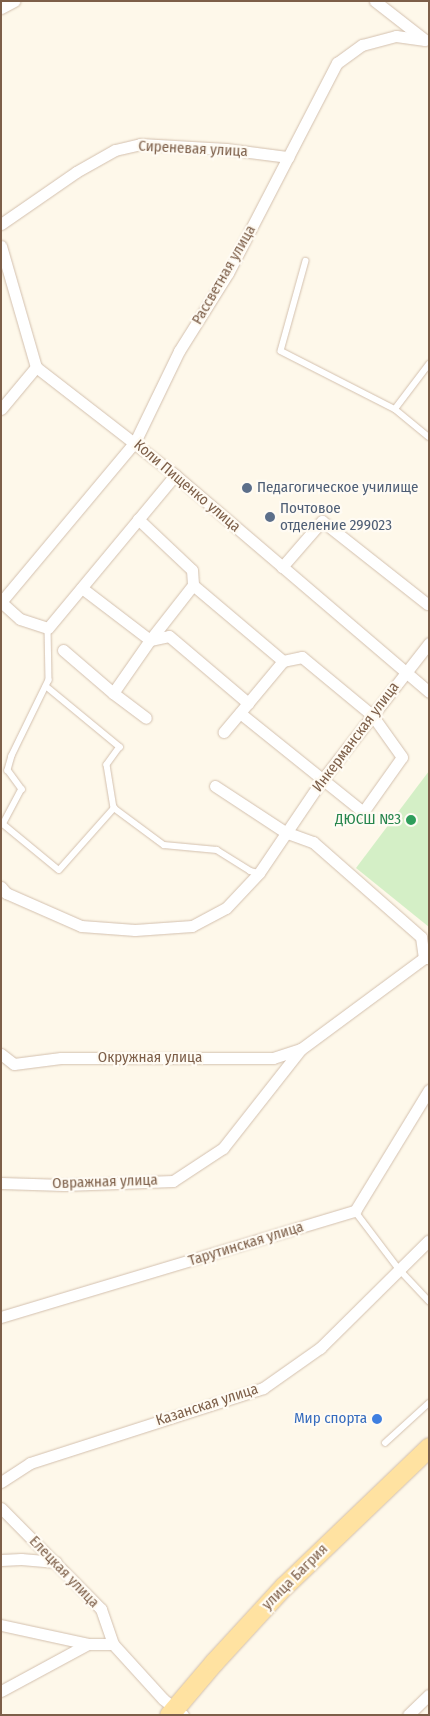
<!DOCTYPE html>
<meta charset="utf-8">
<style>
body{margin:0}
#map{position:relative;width:430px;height:1716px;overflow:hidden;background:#fef8ea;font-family:"Fira Sans Condensed",sans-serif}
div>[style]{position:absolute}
.green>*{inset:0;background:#d4efc6}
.roads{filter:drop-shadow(0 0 1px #d3c0ae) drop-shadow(0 0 1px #d3c0ae)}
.service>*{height:5.5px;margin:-2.75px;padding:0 2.75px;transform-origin:2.75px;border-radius:2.75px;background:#fff}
.minor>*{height:11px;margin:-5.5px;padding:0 5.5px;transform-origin:5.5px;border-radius:5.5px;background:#fff}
.primary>*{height:19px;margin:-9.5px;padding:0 9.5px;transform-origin:9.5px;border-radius:9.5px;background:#ffe2a1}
.dots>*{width:14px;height:14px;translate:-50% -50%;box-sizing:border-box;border:2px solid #fffbf3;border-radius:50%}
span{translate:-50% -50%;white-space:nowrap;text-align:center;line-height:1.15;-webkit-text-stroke:4.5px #fffbf3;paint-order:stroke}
.street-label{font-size:15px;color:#7d5f49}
.service-label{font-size:15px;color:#4e5e75}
.left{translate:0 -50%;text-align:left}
.leisure-label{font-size:15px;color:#27864d}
.right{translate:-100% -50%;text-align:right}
.shop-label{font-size:15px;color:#366cbe}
.frame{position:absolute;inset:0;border:2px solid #7d5f49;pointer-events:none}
</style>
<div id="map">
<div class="green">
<div style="clip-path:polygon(429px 771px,429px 927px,356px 868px)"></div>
</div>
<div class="roads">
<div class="service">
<div style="left:306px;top:261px;width:93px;rotate:105.5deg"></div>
<div style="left:281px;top:351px;width:128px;rotate:27deg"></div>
<div style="left:395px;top:409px;width:44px;rotate:39.5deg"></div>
<div style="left:395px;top:409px;width:56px;rotate:-52.9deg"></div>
<div style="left:48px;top:628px;width:52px;rotate:88.9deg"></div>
<div style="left:49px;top:680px;width:85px;rotate:116deg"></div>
<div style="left:12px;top:756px;width:15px;rotate:106deg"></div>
<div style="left:8px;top:770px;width:24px;rotate:54deg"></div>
<div style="left:22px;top:789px;width:40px;rotate:118deg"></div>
<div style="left:3px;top:824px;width:72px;rotate:39.4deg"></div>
<div style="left:59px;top:870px;width:83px;rotate:-48.4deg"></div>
<div style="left:46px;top:686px;width:96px;rotate:39.5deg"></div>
<div style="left:120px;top:747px;width:22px;rotate:126deg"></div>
<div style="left:107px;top:765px;width:44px;rotate:80.8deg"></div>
<div style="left:114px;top:808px;width:62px;rotate:36.5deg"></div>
<div style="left:164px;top:845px;width:53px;rotate:5.4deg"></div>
<div style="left:217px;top:850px;width:39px;rotate:32deg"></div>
<div style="left:250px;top:871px;width:9px;rotate:13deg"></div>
<div style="left:355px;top:1211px;width:73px;rotate:52.8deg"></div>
<div style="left:399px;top:1269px;width:44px;rotate:46.8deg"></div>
<div style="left:385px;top:1443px;width:59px;rotate:-42.3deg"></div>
</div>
<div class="minor">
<div style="left:375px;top:1px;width:63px;rotate:38deg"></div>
<div style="left:1px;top:8px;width:15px;rotate:-28deg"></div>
<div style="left:1px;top:224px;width:91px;rotate:-34.7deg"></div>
<div style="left:76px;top:172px;width:45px;rotate:-29.4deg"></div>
<div style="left:115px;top:150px;width:26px;rotate:-13deg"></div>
<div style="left:140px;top:144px;width:86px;rotate:3.3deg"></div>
<div style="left:226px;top:149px;width:63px;rotate:7.4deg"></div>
<div style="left:1px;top:246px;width:126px;rotate:73.9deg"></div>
<div style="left:36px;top:367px;width:176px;rotate:37.8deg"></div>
<div style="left:175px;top:475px;width:334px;rotate:40.5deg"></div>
<div style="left:1px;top:409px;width:55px;rotate:-50.2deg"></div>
<div style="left:138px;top:519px;width:74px;rotate:43.4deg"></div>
<div style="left:192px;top:570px;width:15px;rotate:86deg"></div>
<div style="left:282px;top:567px;width:61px;rotate:-49deg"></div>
<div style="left:322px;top:521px;width:134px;rotate:38.3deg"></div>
<div style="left:1px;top:602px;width:209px;rotate:-50.1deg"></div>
<div style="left:135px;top:442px;width:101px;rotate:-64.2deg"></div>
<div style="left:179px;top:351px;width:92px;rotate:-57.9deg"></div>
<div style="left:228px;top:273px;width:237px;rotate:-62.6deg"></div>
<div style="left:337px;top:63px;width:31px;rotate:-36deg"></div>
<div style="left:362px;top:45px;width:35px;rotate:-15deg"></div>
<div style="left:396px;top:36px;width:29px;rotate:8deg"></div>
<div style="left:1px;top:602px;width:25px;rotate:42deg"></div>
<div style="left:20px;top:619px;width:29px;rotate:18deg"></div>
<div style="left:48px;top:628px;width:199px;rotate:-50.3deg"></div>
<div style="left:150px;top:640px;width:70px;rotate:-52deg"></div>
<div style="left:193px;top:585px;width:118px;rotate:40.2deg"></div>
<div style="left:150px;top:640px;width:19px;rotate:-12deg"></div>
<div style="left:169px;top:636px;width:104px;rotate:40.3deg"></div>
<div style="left:248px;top:703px;width:38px;rotate:130deg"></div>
<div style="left:63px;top:650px;width:66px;rotate:40.7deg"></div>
<div style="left:113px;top:693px;width:65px;rotate:-55.1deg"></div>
<div style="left:150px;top:640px;width:86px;rotate:-142.6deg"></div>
<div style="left:113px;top:693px;width:41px;rotate:37.1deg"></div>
<div style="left:240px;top:713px;width:158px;rotate:38.8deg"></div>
<div style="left:363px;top:812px;width:67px;rotate:-54.7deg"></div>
<div style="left:402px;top:757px;width:52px;rotate:-125.5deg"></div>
<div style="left:372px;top:715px;width:91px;rotate:-140.4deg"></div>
<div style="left:302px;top:657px;width:19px;rotate:168deg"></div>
<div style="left:283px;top:661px;width:55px;rotate:129.8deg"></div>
<div style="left:215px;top:786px;width:84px;rotate:33.3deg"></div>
<div style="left:285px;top:832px;width:30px;rotate:20deg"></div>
<div style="left:313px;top:842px;width:144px;rotate:41.3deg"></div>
<div style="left:421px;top:937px;width:21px;rotate:82deg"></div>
<div style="left:1px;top:887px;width:8px;rotate:50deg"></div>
<div style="left:6px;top:893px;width:82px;rotate:23.7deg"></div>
<div style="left:81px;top:926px;width:54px;rotate:4.2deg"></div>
<div style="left:135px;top:930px;width:57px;rotate:-4deg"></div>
<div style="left:192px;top:926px;width:38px;rotate:-28deg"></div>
<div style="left:226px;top:908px;width:48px;rotate:-46.7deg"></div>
<div style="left:259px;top:873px;width:112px;rotate:-55.9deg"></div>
<div style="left:322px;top:780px;width:174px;rotate:-52deg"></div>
<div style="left:1px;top:1054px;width:16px;rotate:38deg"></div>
<div style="left:14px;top:1064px;width:47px;rotate:-7.3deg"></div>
<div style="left:61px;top:1058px;width:212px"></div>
<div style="left:273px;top:1058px;width:29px;rotate:-18deg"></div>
<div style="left:1px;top:1183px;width:63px;rotate:1.8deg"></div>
<div style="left:64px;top:1185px;width:109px;rotate:-2.1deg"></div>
<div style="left:173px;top:1181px;width:60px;rotate:-33.4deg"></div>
<div style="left:223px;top:1148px;width:126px;rotate:-51.8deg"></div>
<div style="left:301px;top:1049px;width:153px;rotate:-36.5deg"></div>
<div style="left:424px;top:958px;width:5px"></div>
<div style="left:1px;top:1317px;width:370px;rotate:-16.7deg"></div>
<div style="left:355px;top:1211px;width:142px;rotate:-58.6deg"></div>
<div style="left:1px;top:1482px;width:35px;rotate:-33deg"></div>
<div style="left:30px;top:1463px;width:245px;rotate:-17.8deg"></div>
<div style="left:263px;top:1388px;width:70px;rotate:-35.1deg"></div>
<div style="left:320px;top:1348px;width:153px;rotate:-44.7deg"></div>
<div style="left:1px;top:1508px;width:142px;rotate:45.3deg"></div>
<div style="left:101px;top:1609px;width:37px;rotate:71deg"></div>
<div style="left:113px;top:1644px;width:74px;rotate:47.7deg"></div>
<div style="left:163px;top:1699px;width:26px;rotate:39deg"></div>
<div style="left:1px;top:1560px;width:20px;rotate:-3deg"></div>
<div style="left:21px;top:1559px;width:35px;rotate:5deg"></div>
<div style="left:1px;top:1625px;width:89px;rotate:12.3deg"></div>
<div style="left:1px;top:1691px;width:99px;rotate:-28.4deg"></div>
<div style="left:88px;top:1644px;width:25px"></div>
<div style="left:408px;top:1715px;width:29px;rotate:-44deg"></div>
</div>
<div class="primary">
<div style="left:169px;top:1715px;width:70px;rotate:-49.7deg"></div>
<div style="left:214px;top:1662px;width:103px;rotate:-47.4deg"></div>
<div style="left:284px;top:1586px;width:201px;rotate:-43.8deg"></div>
</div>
</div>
<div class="dots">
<div style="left:247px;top:488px;background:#5c6f8a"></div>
<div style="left:270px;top:517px;background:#5c6f8a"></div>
<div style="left:411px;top:820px;background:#2e9e5b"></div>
<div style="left:377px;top:1419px;background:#3f7fe0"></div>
</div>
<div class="street-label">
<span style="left:193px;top:149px;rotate:3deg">Сиреневая улица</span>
<span style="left:224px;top:275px;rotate:-60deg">Рассветная улица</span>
<span style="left:187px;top:486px;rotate:40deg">Коли Пищенко улица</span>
<span style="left:356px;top:737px;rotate:-53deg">Инкерманская улица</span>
<span style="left:150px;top:1058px">Окружная улица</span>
<span style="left:105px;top:1182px;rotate:-2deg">Овражная улица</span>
<span style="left:246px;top:1244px;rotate:-17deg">Тарутинская улица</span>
<span style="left:207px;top:1405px;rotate:-18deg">Казанская улица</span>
<span style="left:64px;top:1572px;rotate:46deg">Елецкая улица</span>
<span style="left:295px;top:1577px;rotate:-45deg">улица Багрия</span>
</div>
<div class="service-label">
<span class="left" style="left:257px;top:488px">Педагогическое училище</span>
<span class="left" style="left:280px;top:517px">Почтовое<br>отделение 299023</span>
</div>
<div class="leisure-label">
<span class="right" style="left:401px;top:820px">ДЮСШ №3</span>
</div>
<div class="shop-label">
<span class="right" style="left:367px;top:1419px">Мир спорта</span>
</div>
<div class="frame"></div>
</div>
